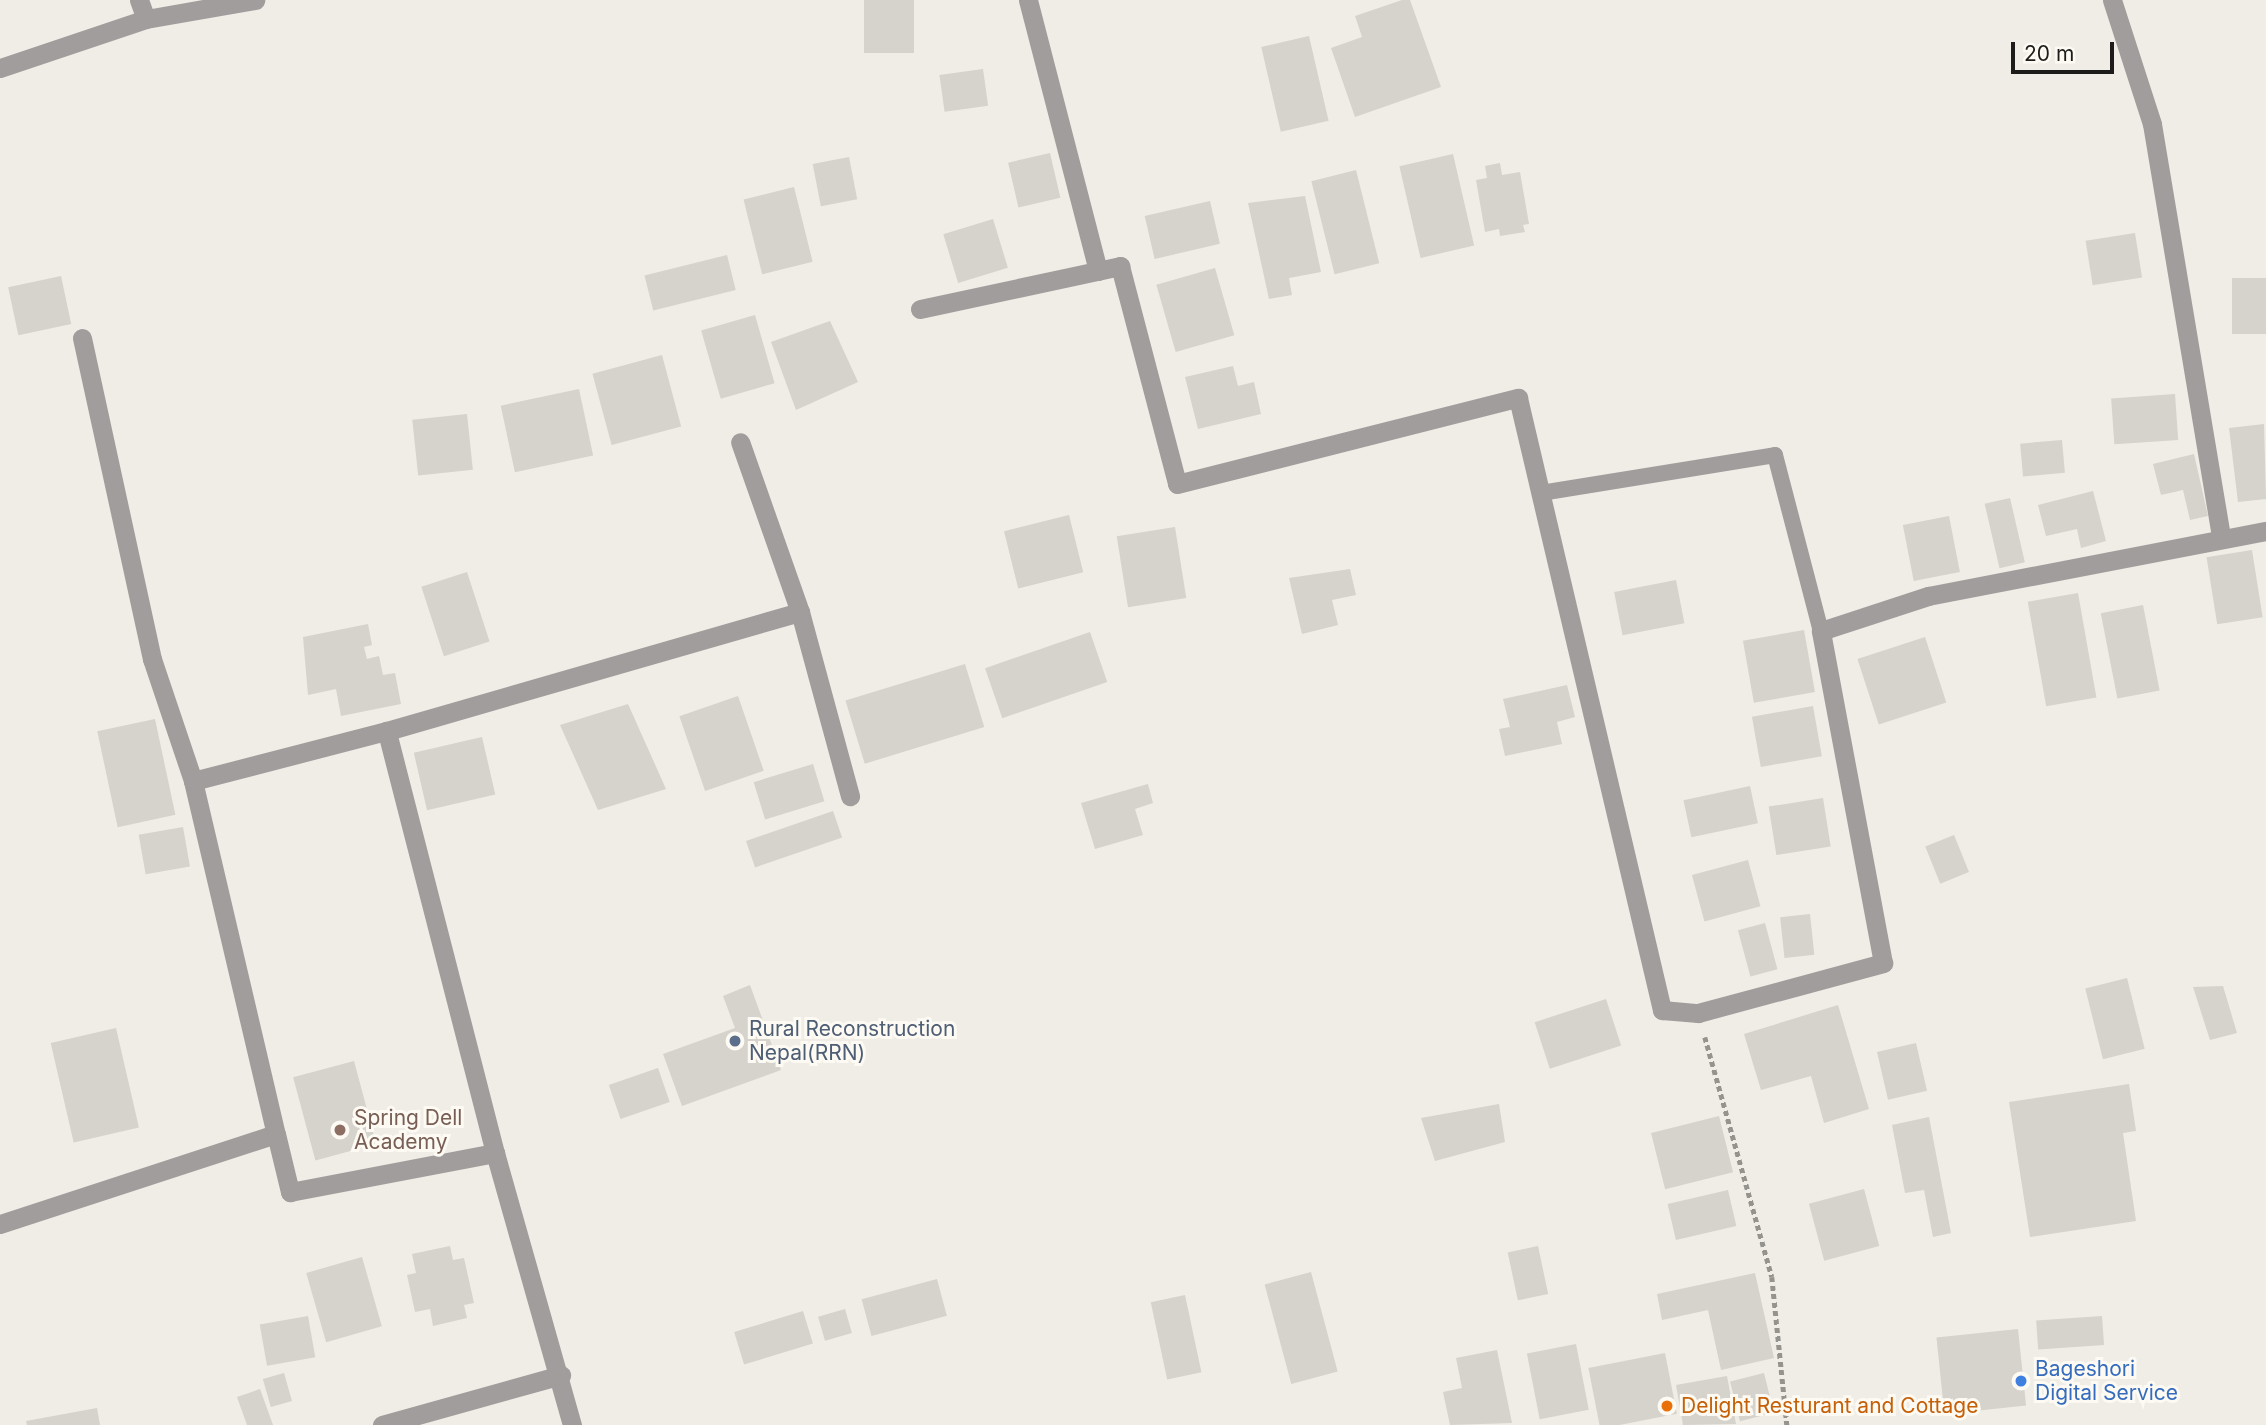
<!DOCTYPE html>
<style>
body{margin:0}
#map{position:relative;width:2266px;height:1425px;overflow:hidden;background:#efede6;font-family:Inter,sans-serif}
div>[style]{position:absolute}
.building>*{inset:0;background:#d6d2cc;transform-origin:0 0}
.path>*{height:4.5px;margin-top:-2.25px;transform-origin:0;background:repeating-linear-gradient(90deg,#95938e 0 5px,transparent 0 8.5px)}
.service>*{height:16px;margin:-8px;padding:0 8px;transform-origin:8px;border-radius:8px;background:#a19d9d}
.minor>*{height:19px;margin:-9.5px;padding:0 9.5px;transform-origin:9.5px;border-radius:9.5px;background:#a19d9d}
.dots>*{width:19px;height:19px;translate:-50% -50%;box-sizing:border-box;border:4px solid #fcfaf3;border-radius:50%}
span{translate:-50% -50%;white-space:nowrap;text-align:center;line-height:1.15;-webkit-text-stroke:6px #fcfaf3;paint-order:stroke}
.service-label{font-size:21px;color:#4e5e75}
.left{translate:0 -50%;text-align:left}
.education-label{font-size:21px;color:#785e54}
.shop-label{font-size:21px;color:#366cbe}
.food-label{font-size:21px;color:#c56008}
.scale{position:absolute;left:2011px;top:42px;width:103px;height:32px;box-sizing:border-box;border:4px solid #1d1c1a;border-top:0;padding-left:9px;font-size:21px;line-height:24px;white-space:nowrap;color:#1d1c1a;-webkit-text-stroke:5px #fcfaf3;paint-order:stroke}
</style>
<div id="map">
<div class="building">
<div style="left:864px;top:0;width:50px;height:53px"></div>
<div style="clip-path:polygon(1402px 0,1410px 0,1441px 87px,1355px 117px,1331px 48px,1362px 37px,1355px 16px)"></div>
<div style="left:1309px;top:36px;width:87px;height:49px;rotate:77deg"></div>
<div style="left:983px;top:69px;width:37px;height:44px;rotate:82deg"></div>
<div style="left:1050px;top:153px;width:46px;height:43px;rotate:77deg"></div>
<div style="left:1453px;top:154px;width:94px;height:55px;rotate:77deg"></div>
<div style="left:849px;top:157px;width:43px;height:37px;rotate:79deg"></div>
<div style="clip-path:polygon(1500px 163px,1502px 175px,1520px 172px,1529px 224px,1523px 225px,1525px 232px,1500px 236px,1499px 229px,1485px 232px,1476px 180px,1487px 178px,1485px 166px)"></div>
<div style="left:1356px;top:170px;width:96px;height:46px;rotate:76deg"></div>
<div style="left:794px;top:187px;width:77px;height:52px;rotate:76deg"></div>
<div style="clip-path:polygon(1305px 196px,1321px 272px,1289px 278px,1292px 295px,1269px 299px,1248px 203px)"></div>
<div style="left:1210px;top:201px;width:44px;height:67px;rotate:77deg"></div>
<div style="left:993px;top:219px;width:51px;height:52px;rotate:73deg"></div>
<div style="left:2135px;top:233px;width:45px;height:50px;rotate:81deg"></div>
<div style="left:727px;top:255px;width:36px;height:85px;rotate:76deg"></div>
<div style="left:1215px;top:268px;width:70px;height:61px;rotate:74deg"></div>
<div style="left:61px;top:276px;width:49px;height:54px;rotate:78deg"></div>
<div style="left:2266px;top:278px;width:56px;height:34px;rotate:90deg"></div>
<div style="left:755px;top:315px;width:71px;height:56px;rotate:74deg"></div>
<div style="clip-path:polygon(830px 321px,858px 382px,796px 410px,771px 342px)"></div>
<div style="left:662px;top:355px;width:74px;height:72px;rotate:75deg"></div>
<div style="clip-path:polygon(1233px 366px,1238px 386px,1254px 382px,1261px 414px,1198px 429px,1185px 377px)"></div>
<div style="left:579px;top:389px;width:68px;height:80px;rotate:78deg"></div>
<div style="left:2175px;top:394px;width:46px;height:64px;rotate:86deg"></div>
<div style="left:467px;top:414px;width:56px;height:55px;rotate:84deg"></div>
<div style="clip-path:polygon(2264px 424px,2266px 499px,2238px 502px,2229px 428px)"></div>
<div style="left:2062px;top:440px;width:33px;height:42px;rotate:85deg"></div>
<div style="clip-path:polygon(2194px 454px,2208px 516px,2190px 520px,2183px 490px,2161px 495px,2153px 464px)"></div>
<div style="clip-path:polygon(2093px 491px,2106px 541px,2081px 548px,2077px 529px,2046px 536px,2038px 505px)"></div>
<div style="left:2010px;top:498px;width:66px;height:26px;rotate:77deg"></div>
<div style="left:1069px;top:515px;width:59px;height:67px;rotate:76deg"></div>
<div style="left:1949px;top:516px;width:57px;height:47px;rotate:79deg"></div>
<div style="left:1175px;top:527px;width:72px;height:59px;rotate:81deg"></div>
<div style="left:2252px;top:550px;width:68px;height:46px;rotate:81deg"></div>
<div style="clip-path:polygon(1350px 569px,1356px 595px,1332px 600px,1338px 625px,1302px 634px,1289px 578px)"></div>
<div style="left:467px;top:572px;width:73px;height:48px;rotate:72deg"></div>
<div style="left:1676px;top:580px;width:44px;height:63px;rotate:79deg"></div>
<div style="left:2078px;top:593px;width:106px;height:51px;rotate:80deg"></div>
<div style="left:2143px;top:605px;width:87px;height:43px;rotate:79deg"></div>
<div style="clip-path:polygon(368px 624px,372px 645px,364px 647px,367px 659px,379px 656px,383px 675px,395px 673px,401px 704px,341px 716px,336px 689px,308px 695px,303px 637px)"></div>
<div style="left:1804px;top:630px;width:63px;height:62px;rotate:80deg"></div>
<div style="left:1090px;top:632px;width:53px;height:111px;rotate:71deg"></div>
<div style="left:1925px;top:637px;width:69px;height:71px;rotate:72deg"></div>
<div style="left:965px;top:664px;width:66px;height:125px;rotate:73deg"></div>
<div style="clip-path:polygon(1567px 685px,1575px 717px,1557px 722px,1562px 744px,1505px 756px,1499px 729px,1510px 727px,1503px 699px)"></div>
<div style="left:738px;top:696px;width:79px;height:62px;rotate:71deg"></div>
<div style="clip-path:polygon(628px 704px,666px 789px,598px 810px,560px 725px)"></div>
<div style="left:1813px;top:706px;width:51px;height:62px;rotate:80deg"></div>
<div style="left:155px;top:719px;width:98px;height:59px;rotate:78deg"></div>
<div style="left:482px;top:737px;width:59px;height:70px;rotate:77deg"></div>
<div style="left:813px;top:764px;width:39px;height:62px;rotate:73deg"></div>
<div style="clip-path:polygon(1148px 784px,1153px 803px,1135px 809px,1143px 835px,1095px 849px,1081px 803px)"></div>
<div style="left:1750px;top:786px;width:38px;height:68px;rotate:78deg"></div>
<div style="left:1823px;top:798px;width:49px;height:55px;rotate:81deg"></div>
<div style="left:833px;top:811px;width:28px;height:92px;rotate:71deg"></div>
<div style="left:183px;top:827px;width:40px;height:45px;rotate:80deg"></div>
<div style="left:1954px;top:835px;width:40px;height:31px;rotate:68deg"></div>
<div style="left:1748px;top:860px;width:48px;height:58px;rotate:75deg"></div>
<div style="left:1810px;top:914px;width:41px;height:30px;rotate:84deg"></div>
<div style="left:1765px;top:923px;width:48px;height:28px;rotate:75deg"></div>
<div style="left:2127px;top:978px;width:73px;height:43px;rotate:76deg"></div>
<div style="clip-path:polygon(750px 985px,781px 1070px,682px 1106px,663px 1054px,735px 1028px,723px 996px)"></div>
<div style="clip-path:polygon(2223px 986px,2237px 1033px,2210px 1040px,2193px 987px)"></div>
<div style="left:1606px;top:999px;width:49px;height:75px;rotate:72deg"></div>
<div style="clip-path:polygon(1838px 1005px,1869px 1109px,1824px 1123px,1811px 1076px,1761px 1090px,1744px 1034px)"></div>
<div style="left:116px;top:1028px;width:102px;height:67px;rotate:77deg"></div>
<div style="left:1916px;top:1043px;width:49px;height:40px;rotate:77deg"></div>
<div style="left:354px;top:1061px;width:86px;height:63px;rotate:75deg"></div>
<div style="left:658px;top:1068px;width:36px;height:52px;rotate:71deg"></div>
<div style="clip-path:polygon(2129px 1084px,2136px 1131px,2123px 1133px,2136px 1221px,2030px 1237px,2009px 1102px)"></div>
<div style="clip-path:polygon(1499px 1104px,1505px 1142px,1435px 1161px,1421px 1118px)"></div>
<div style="left:1719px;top:1116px;width:58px;height:70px;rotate:76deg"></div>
<div style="clip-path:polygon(1929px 1117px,1951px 1233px,1933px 1237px,1924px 1190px,1905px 1193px,1892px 1125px)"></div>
<div style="left:1864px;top:1189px;width:59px;height:57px;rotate:75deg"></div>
<div style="left:1728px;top:1190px;width:37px;height:62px;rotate:77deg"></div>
<div style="clip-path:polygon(450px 1246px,453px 1260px,464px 1258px,474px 1303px,464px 1305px,467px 1318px,433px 1326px,430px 1309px,415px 1312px,407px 1275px,416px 1273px,412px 1254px)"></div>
<div style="left:1538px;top:1246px;width:49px;height:31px;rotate:78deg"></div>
<div style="left:362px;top:1257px;width:72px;height:58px;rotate:74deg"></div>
<div style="left:1311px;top:1272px;width:103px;height:48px;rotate:75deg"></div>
<div style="clip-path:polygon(1755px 1273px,1774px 1358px,1721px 1370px,1708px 1310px,1662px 1320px,1657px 1294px)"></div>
<div style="left:937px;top:1279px;width:38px;height:78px;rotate:75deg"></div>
<div style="left:1185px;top:1295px;width:79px;height:35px;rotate:78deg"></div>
<div style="left:845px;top:1309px;width:25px;height:28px;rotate:74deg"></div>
<div style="left:803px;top:1311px;width:34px;height:72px;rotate:73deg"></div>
<div style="left:308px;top:1316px;width:42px;height:49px;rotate:80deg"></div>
<div style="left:2102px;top:1316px;width:29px;height:66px;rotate:86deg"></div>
<div style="left:2018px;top:1329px;width:77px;height:82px;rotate:84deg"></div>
<div style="left:1576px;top:1344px;width:67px;height:50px;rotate:79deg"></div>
<div style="clip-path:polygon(1497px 1350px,1512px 1423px,1450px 1425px,1443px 1392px,1462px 1388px,1456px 1358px)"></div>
<div style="left:1665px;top:1353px;width:62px;height:78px;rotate:79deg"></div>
<div style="left:284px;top:1373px;width:29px;height:22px;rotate:74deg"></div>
<div style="left:1764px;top:1373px;width:41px;height:35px;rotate:76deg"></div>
<div style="clip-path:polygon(1727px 1376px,1736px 1424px,1683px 1425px,1676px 1385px)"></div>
<div style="clip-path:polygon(260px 1389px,273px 1425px,247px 1425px,237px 1397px)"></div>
<div style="clip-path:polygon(97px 1408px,100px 1425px,27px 1425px,26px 1421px)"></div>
</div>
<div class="path">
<div style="left:1705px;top:1037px;width:249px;rotate:74.4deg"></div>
<div style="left:1772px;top:1277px;width:149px;rotate:84.2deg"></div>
</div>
<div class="service">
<div style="left:1541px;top:493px;width:237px;rotate:-9.2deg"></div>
<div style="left:1775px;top:455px;width:182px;rotate:75.4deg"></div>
</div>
<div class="minor">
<div style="left:139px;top:0;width:20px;rotate:70deg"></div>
<div style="left:1028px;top:0;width:280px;rotate:75.5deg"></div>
<div style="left:2112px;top:0;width:130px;rotate:72.1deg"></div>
<div style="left:2152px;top:124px;width:420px;rotate:80.5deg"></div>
<div style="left:0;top:68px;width:154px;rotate:-18.6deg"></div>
<div style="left:146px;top:19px;width:111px;rotate:-9.9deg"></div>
<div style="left:920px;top:309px;width:205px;rotate:-12.1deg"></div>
<div style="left:1120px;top:266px;width:225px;rotate:75.3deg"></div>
<div style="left:1177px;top:484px;width:352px;rotate:-14.2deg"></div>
<div style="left:1518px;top:398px;width:629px;rotate:76.76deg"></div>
<div style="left:1662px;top:1010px;width:36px;rotate:5deg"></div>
<div style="left:1698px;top:1013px;width:192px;rotate:-15.1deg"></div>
<div style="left:1883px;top:963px;width:338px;rotate:-100.6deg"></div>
<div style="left:1821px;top:631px;width:113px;rotate:-18.1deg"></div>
<div style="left:1928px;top:596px;width:344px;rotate:-10.9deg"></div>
<div style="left:82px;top:338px;width:329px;rotate:77.7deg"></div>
<div style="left:152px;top:659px;width:129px;rotate:71.4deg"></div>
<div style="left:193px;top:781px;width:363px;rotate:76.8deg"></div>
<div style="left:800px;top:612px;width:191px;rotate:74.8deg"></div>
<div style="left:193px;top:781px;width:200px;rotate:-14.5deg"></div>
<div style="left:0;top:1224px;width:290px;rotate:-18.1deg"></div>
<div style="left:276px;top:1134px;width:60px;rotate:76.4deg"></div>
<div style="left:290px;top:1192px;width:209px;rotate:-10.8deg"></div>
<div style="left:382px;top:1425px;width:186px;rotate:-15.6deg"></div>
<div style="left:572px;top:1425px;width:283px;rotate:-105.8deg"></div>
<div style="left:495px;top:1153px;width:436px;rotate:-104.4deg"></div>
<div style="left:387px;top:731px;width:430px;rotate:-16.1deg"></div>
<div style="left:800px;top:612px;width:180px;rotate:-109.4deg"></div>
</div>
<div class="dots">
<div style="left:735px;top:1041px;background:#5c6f8a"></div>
<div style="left:340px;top:1130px;background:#8d6e63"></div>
<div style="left:2021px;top:1381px;background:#3f7fe0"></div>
<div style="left:1667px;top:1406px;background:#e8710a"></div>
</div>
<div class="service-label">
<span class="left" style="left:749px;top:1041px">Rural Reconstruction<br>Nepal(RRN)</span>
</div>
<div class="education-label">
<span class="left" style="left:354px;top:1130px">Spring Dell<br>Academy</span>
</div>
<div class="shop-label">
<span class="left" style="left:2035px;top:1381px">Bageshori<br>Digital Service</span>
</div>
<div class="food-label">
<span class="left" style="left:1681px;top:1406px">Delight Resturant and Cottage</span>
</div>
<div class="scale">20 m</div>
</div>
